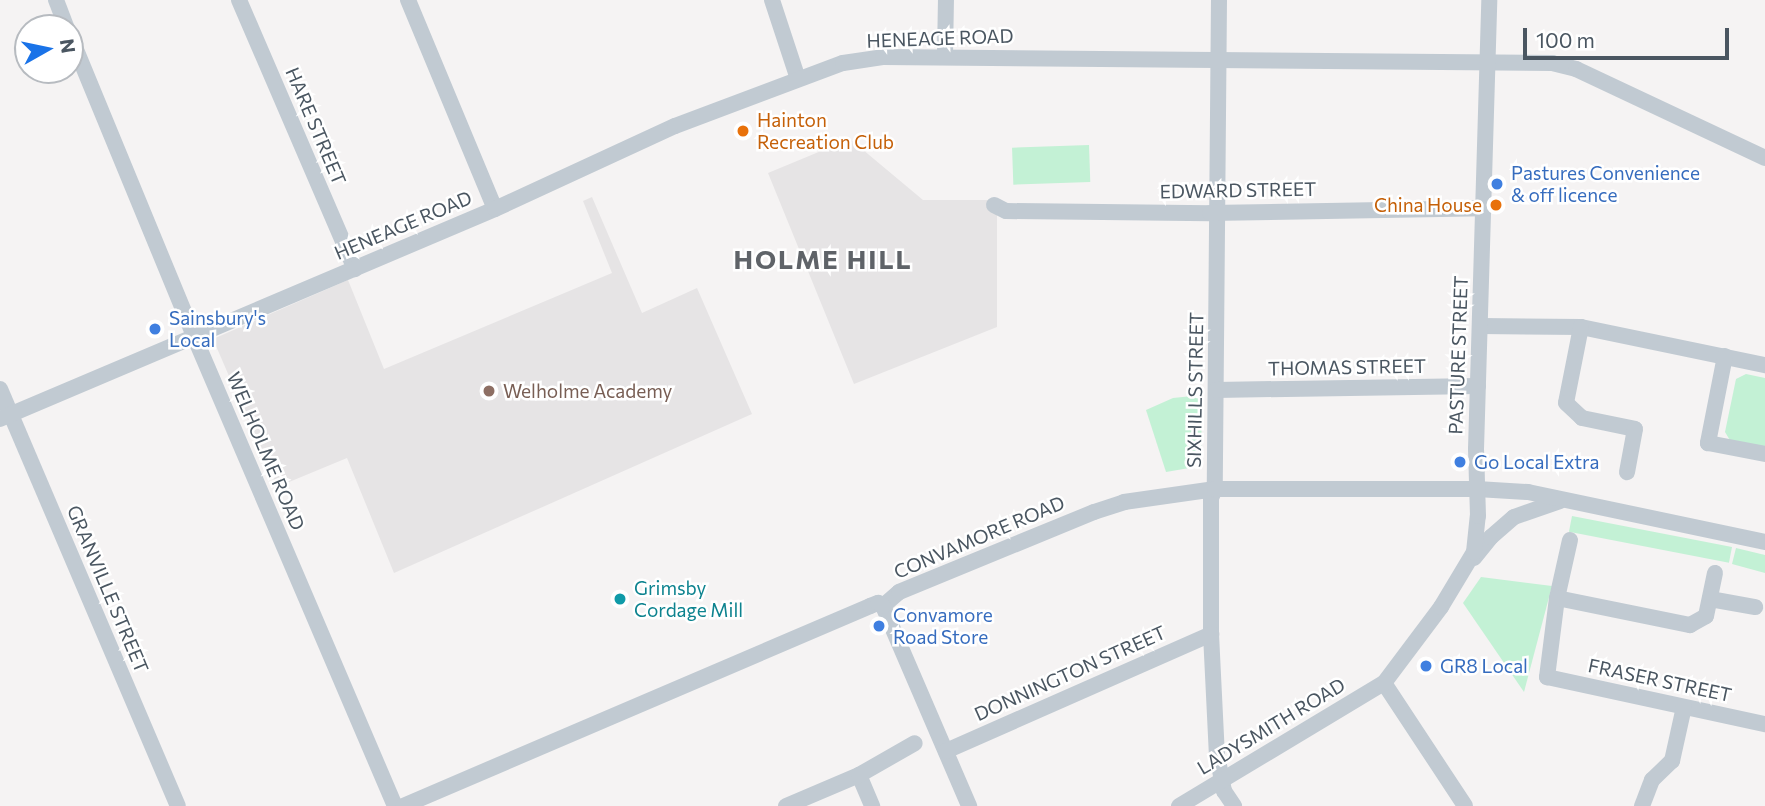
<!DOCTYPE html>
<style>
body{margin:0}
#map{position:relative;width:1765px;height:806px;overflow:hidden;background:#f5f3f3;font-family:Commissioner,sans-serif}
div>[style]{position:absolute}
.education>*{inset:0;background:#e6e4e5}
.green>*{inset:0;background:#c3f1d5;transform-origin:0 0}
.minor>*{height:16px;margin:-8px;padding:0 8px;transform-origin:8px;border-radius:8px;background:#c1cad2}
.dots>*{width:19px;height:19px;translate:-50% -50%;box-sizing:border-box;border:4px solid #fff;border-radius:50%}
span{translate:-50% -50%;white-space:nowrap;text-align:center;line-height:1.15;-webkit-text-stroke:5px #fff;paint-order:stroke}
.street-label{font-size:19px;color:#4a5661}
.food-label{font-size:19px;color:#c56008}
.left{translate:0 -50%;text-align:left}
.right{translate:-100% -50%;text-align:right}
.shop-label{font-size:19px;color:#366cbe}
.education-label{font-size:19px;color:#785e54}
.culture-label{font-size:19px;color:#0d838f}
.district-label{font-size:26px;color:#5f6368;font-weight:700;letter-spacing:2px}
.north{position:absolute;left:14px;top:14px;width:70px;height:70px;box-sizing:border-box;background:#fff;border:2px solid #b7bbc0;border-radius:50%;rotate:81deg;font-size:19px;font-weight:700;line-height:28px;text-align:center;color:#4a5661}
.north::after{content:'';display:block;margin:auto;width:24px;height:32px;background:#1a73e8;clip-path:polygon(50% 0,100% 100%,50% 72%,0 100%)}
.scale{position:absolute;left:1523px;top:28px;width:206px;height:32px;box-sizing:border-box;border:4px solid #4a5661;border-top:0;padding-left:9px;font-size:21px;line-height:24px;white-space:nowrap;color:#4a5661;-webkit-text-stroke:5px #fff;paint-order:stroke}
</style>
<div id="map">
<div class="education">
<div style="clip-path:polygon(850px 139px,923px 200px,997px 200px,997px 327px,854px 384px,768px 173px)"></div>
<div style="clip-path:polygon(592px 197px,642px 313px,697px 288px,752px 414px,394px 573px,347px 458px,277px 487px,213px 339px,348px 280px,384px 369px,612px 273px,583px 201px)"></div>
</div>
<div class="green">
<div style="left:1089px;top:145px;width:37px;height:77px;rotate:88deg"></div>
<div style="clip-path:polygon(1746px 374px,1765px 378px,1765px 449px,1731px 442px,1725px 432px,1736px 379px)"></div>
<div style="clip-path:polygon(1202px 395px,1201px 466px,1166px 472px,1146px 410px,1173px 398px)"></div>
<div style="left:1572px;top:516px;width:163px;height:16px;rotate:11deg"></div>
<div style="clip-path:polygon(1736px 548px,1765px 555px,1765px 573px,1732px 564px)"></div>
<div style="clip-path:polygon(1481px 577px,1552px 586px,1524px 692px,1463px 603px)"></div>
</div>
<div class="minor">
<div style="left:56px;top:0;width:30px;rotate:69deg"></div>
<div style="left:239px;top:0;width:293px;rotate:66.7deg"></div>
<div style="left:408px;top:0;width:226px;rotate:67.4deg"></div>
<div style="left:772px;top:0;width:83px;rotate:71.8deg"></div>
<div style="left:1219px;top:0;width:489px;rotate:90.5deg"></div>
<div style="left:1215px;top:489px;width:10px;rotate:114deg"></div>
<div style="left:1211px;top:498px;width:136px;rotate:90deg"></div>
<div style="left:1211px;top:634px;width:121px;rotate:87.2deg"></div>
<div style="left:1217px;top:755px;width:37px;rotate:79deg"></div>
<div style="left:1224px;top:791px;width:18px;rotate:56deg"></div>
<div style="left:70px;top:35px;width:326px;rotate:67.6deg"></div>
<div style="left:194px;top:336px;width:511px;rotate:66.85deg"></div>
<div style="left:945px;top:55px;width:55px;rotate:-89deg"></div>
<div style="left:994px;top:205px;width:13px;rotate:27deg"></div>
<div style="left:1006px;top:211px;width:204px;rotate:0.6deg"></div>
<div style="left:1210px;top:213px;width:273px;rotate:-1deg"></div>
<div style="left:1481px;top:326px;width:100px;rotate:0.6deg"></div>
<div style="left:1581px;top:327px;width:188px;rotate:11.7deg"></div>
<div style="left:1581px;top:327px;width:77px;rotate:101.2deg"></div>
<div style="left:1566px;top:403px;width:22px;rotate:43deg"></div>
<div style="left:1582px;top:418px;width:54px;rotate:11.7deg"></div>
<div style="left:1635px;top:429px;width:44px;rotate:100.5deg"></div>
<div style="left:1725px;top:356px;width:89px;rotate:101.1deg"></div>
<div style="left:1708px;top:443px;width:58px;rotate:10.9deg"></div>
<div style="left:0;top:389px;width:453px;rotate:66.9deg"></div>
<div style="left:1216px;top:390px;width:262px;rotate:-0.9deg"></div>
<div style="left:0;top:419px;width:538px;rotate:-22.99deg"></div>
<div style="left:495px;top:209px;width:198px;rotate:-24.8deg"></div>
<div style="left:675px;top:126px;width:179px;rotate:-20.6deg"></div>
<div style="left:843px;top:63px;width:40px;rotate:-8.5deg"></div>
<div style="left:883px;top:57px;width:669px;rotate:0.51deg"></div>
<div style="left:1552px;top:63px;width:25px;rotate:14deg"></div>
<div style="left:1576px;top:69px;width:209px;rotate:25.2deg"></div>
<div style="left:1570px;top:540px;width:59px;rotate:102.6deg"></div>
<div style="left:1557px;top:598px;width:80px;rotate:97.2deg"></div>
<div style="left:1547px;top:677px;width:223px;rotate:12.2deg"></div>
<div style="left:1474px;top:558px;width:27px;rotate:-51deg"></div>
<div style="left:1491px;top:537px;width:30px;rotate:-41deg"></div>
<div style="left:1514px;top:517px;width:49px;rotate:-19.2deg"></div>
<div style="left:1557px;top:598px;width:136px;rotate:11.5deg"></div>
<div style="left:1690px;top:625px;width:18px;rotate:-29deg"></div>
<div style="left:1706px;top:616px;width:44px;rotate:-78.2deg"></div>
<div style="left:1710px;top:599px;width:46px;rotate:10.1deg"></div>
<div style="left:883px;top:606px;width:21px;rotate:-41deg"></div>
<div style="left:899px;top:592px;width:211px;rotate:-22.3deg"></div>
<div style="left:1094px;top:512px;width:32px;rotate:-18deg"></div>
<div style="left:1124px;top:502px;width:92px;rotate:-8.1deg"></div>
<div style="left:1215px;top:489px;width:262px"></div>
<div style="left:1477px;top:489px;width:51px;rotate:3.4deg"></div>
<div style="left:1528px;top:492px;width:242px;rotate:11.9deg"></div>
<div style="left:883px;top:606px;width:218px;rotate:66.7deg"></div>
<div style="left:1384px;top:683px;width:147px;rotate:56.6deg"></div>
<div style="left:946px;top:751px;width:290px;rotate:-23.8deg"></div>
<div style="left:859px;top:775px;width:34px;rotate:67deg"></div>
<div style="left:403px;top:806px;width:508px;rotate:-23.18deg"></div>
<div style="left:870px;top:606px;width:9px;rotate:-21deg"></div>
<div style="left:878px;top:603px;width:6px;rotate:31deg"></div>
<div style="left:786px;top:806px;width:79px;rotate:-23deg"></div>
<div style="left:859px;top:775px;width:64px;rotate:-29.7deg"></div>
<div style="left:1179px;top:806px;width:239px;rotate:-31deg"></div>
<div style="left:1384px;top:683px;width:95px;rotate:-53.1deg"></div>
<div style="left:1441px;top:607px;width:64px;rotate:-59deg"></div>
<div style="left:1474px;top:552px;width:36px;rotate:-84deg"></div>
<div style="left:1478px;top:516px;width:67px;rotate:-91.7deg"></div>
<div style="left:1476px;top:449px;width:449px;rotate:-88.3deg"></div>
<div style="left:1642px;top:806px;width:28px;rotate:-69deg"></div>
<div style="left:1652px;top:780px;width:28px;rotate:-44deg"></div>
<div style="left:1672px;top:761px;width:55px;rotate:-77.5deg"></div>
</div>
<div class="dots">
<div style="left:743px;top:131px;background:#e8710a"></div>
<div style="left:1497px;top:184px;background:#3f7fe0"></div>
<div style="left:1496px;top:205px;background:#e8710a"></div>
<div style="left:155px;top:329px;background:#3f7fe0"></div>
<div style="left:489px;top:391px;background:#8d6e63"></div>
<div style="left:1460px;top:462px;background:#3f7fe0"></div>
<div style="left:620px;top:599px;background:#0f9aa8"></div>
<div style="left:879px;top:626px;background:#3f7fe0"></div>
<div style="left:1426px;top:666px;background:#3f7fe0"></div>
</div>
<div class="street-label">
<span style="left:940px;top:38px;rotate:-2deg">HENEAGE ROAD</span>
<span style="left:316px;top:126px;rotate:67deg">HARE STREET</span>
<span style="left:1238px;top:190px;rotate:-1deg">EDWARD STREET</span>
<span style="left:403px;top:225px;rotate:-23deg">HENEAGE ROAD</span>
<span style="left:1458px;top:355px;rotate:-88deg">PASTURE STREET</span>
<span style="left:1347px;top:367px;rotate:-1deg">THOMAS STREET</span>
<span style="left:1195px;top:390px;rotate:-89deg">SIXHILLS STREET</span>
<span style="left:266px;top:451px;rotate:67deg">WELHOLME ROAD</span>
<span style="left:979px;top:537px;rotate:-23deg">CONVAMORE ROAD</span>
<span style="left:108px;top:589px;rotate:67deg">GRANVILLE STREET</span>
<span style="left:1070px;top:673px;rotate:-24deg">DONNINGTON STREET</span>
<span style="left:1660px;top:680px;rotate:12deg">FRASER STREET</span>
<span style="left:1271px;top:726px;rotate:-31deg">LADYSMITH ROAD</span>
</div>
<div class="food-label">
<span class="left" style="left:757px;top:131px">Hainton<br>Recreation Club</span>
<span class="right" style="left:1482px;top:205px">China House</span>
</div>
<div class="shop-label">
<span class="left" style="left:1511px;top:184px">Pastures Convenience<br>&amp; off licence</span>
<span class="left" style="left:169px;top:329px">Sainsbury's<br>Local</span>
<span class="left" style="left:1474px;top:462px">Go Local Extra</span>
<span class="left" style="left:893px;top:626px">Convamore<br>Road Store</span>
<span class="left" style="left:1440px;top:666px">GR8 Local</span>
</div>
<div class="education-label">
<span class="left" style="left:503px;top:391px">Welholme Academy</span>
</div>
<div class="culture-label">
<span class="left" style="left:634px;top:599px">Grimsby<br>Cordage Mill</span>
</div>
<div class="district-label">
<span style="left:823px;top:259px">HOLME HILL</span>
</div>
<div class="north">N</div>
<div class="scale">100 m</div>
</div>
